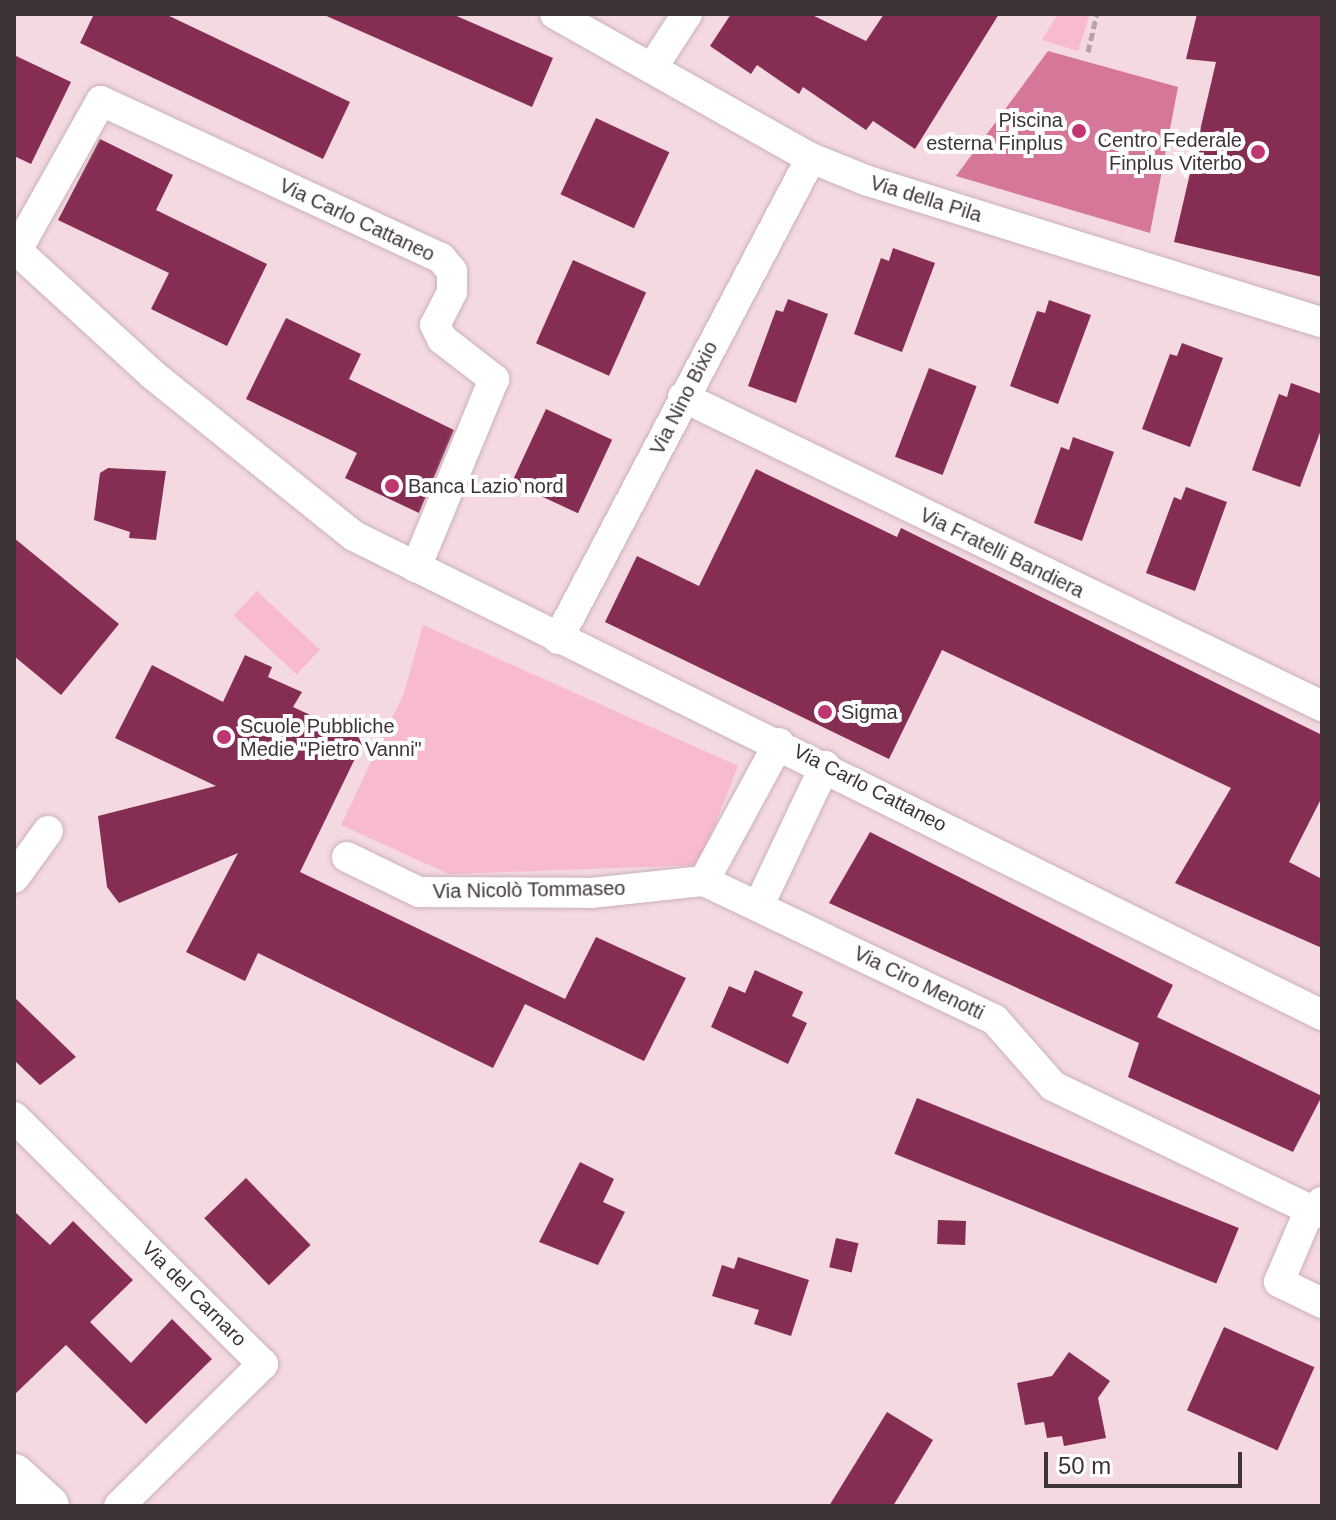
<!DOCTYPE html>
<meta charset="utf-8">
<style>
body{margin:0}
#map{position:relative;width:1336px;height:1520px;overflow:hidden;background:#f4d9e1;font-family:Arial,sans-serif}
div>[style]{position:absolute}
.green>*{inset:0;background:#f8bace;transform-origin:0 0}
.water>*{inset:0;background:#d67699}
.building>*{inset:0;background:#852d52;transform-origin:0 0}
.path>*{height:5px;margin-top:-2.5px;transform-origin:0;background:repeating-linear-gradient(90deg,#b8a2a9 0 8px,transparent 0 12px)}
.roads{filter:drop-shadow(0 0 2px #cab1b8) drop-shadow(0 0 2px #cab1b8)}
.minor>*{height:30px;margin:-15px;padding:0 15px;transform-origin:15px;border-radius:15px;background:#fff}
.secondary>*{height:42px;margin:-21px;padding:0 21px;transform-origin:21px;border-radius:21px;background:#fff}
.dots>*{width:22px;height:22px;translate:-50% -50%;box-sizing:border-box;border:4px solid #fff;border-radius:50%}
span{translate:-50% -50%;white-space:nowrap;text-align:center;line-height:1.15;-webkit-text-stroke:8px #fff;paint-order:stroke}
.poi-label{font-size:20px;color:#3e3437}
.right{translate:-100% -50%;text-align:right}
.left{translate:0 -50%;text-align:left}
.street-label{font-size:20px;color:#3e3437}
.frame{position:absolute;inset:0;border:16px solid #3e3437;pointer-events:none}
.scale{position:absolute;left:1044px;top:1452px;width:198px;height:36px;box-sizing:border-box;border:4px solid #3e3437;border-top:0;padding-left:10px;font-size:24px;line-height:28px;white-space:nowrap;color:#3e3437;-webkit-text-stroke:6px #fff;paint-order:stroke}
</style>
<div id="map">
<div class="green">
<div style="clip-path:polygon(1058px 14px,1090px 14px,1078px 51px,1042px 40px)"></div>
<div style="left:257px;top:591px;width:86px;height:34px;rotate:43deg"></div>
<div style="clip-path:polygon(423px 625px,738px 766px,699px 865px,449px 874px,341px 825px,404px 693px)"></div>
</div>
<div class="water">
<div style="clip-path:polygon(1048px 51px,1178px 87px,1150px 233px,956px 176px)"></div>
</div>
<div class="building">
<div style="clip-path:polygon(94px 14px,165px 14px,350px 102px,323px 159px,80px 43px)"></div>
<div style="clip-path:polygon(322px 14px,452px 14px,553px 58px,532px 107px)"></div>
<div style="clip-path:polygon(731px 14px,810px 14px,866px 41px,884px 14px,999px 14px,915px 149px,873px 121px,866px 130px,803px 87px,799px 94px,757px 65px,751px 74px,710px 46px)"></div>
<div style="clip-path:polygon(1197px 14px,1322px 14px,1322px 277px,1174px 242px,1216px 62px,1186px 59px)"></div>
<div style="clip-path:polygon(14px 55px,71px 82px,31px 164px,14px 156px)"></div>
<div style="left:596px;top:118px;width:81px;height:84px;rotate:25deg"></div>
<div style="clip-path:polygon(100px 139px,173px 175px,156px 210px,267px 264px,227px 346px,151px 309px,169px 273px,58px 220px)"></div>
<div style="clip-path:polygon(893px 248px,935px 263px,902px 352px,854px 334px,881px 258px,889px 261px)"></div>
<div style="left:573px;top:260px;width:80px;height:91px;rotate:24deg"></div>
<div style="clip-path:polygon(788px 299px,828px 314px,796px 403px,748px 386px,776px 310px,783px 312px)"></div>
<div style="clip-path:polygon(1049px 300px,1091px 315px,1058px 404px,1010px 386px,1037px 311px,1045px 313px)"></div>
<div style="clip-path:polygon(286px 318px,361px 354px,349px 379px,454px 430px,419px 513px,345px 478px,357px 453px,246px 399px)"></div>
<div style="clip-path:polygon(1182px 343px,1223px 358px,1190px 447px,1142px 429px,1170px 354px,1177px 356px)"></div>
<div style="left:929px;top:368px;width:51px;height:95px;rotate:21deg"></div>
<div style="clip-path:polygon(1291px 383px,1322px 394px,1322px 427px,1300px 487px,1252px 470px,1279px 394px,1287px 397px)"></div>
<div style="left:546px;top:409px;width:73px;height:81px;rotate:25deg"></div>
<div style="clip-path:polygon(1073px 437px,1114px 452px,1082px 541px,1034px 523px,1061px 447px,1069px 450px)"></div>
<div style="clip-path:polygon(108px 468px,166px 471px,156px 540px,129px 538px,130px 532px,94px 520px,100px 473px)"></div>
<div style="clip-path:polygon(756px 469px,897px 537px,901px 528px,1322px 735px,1322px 797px,1289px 862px,1322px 879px,1322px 948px,1175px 883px,1231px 788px,942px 650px,889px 759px,605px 622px,637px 556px,699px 586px)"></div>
<div style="clip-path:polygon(1186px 487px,1227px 502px,1195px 591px,1146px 573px,1174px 497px,1181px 500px)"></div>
<div style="clip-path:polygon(14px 538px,119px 624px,61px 695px,14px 656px)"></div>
<div style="clip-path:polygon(245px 655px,272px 667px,268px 677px,302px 692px,293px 707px,364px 740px,300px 872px,565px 999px,596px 937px,686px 978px,644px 1061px,525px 1004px,493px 1068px,258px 953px,245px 981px,186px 952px,238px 853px,119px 903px,107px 887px,98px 816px,216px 786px,115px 738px,152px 665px,223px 702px)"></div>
<div style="clip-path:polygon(870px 832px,1173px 985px,1157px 1017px,1322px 1096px,1293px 1152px,1128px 1077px,1139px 1043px,829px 903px)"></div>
<div style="clip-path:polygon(755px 970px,803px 992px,792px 1016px,807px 1023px,788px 1064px,711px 1027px,729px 986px,745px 993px)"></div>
<div style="clip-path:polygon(14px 997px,76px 1057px,40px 1085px,14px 1060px)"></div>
<div style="left:917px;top:1098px;width:347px;height:60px;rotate:22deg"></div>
<div style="clip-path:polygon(580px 1162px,614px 1179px,603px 1202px,625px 1212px,598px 1265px,539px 1242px)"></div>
<div style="left:246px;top:1178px;width:93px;height:58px;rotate:46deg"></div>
<div style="clip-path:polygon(14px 1211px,50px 1245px,73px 1221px,133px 1280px,90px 1322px,131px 1363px,172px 1319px,212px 1359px,146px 1424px,66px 1345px,14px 1395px)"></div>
<div style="left:938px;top:1220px;width:28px;height:24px;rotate:2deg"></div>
<div style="left:836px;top:1238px;width:23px;height:30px;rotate:13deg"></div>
<div style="clip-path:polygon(738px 1257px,809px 1280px,791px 1336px,754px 1324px,759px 1310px,712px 1296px,722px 1265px,734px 1269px)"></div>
<div style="left:1224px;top:1327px;width:99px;height:91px;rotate:24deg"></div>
<div style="clip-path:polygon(1069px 1352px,1110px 1381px,1098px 1398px,1106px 1438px,1064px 1446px,1062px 1436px,1047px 1438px,1044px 1422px,1025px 1425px,1017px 1383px,1052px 1376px)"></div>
<div style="clip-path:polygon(887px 1412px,933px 1440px,893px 1506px,829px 1506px)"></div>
</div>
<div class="path">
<div style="left:1088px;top:52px;width:39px;rotate:-77deg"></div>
</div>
<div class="roads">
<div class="minor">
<div style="left:555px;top:14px;width:294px;rotate:29.4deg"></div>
<div style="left:811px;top:158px;width:61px;rotate:22deg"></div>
<div style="left:868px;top:181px;width:475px;rotate:17.3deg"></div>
<div style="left:654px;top:65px;width:61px;rotate:-57.1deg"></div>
<div style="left:14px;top:248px;width:188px;rotate:42.4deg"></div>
<div style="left:153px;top:375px;width:258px;rotate:38.7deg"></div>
<div style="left:354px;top:536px;width:1080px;rotate:26.33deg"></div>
<div style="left:17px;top:250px;width:171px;rotate:-60.6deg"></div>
<div style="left:101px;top:101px;width:374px;rotate:24.8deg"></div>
<div style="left:441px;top:258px;width:17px;rotate:50deg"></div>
<div style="left:452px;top:271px;width:21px;rotate:90deg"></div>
<div style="left:452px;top:292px;width:37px;rotate:117deg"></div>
<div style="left:435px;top:325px;width:16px;rotate:63deg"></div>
<div style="left:442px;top:339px;width:66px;rotate:37.6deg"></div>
<div style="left:494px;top:379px;width:204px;rotate:112.5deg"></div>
<div style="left:683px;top:397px;width:710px;rotate:25.81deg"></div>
<div style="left:558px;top:639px;width:543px;rotate:-62.26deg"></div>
<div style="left:347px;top:857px;width:80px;rotate:25.9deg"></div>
<div style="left:419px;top:892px;width:172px;rotate:0.3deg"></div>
<div style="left:591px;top:893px;width:114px;rotate:-6.1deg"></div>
<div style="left:704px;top:881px;width:322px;rotate:25.5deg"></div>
<div style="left:995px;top:1020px;width:88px;rotate:48.7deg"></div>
<div style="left:1053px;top:1086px;width:293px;rotate:25.7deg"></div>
<div style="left:1317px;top:1213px;width:12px;rotate:-66deg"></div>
<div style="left:14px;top:878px;width:58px;rotate:-54.1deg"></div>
<div style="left:704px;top:881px;width:157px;rotate:-61.5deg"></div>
<div style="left:759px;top:905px;width:154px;rotate:-64.6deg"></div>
<div style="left:14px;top:1117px;width:351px;rotate:44.8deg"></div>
<div style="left:263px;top:1364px;width:202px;rotate:135.4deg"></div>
<div style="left:1310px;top:1209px;width:79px;rotate:113deg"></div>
<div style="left:1279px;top:1282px;width:48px;rotate:26deg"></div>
</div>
<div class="secondary">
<div style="left:14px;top:1475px;width:46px;rotate:42.4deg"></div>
</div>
</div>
<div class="dots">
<div style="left:1079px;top:131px;background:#bf3673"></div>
<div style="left:1258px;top:152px;background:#bf3673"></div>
<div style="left:392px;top:486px;background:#bf3673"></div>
<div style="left:825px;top:712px;background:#bf3673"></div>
<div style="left:224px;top:737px;background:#bf3673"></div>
</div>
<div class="poi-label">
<span class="right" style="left:1063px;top:132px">Piscina<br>esterna Finplus</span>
<span class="right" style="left:1242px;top:152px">Centro Federale<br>Finplus Viterbo</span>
<span class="left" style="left:408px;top:486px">Banca Lazio nord</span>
<span class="left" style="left:841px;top:712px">Sigma</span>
<span class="left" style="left:240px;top:738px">Scuole Pubbliche<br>Medie "Pietro Vanni"</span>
</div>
<div class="street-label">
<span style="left:926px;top:199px;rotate:17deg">Via della Pila</span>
<span style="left:357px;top:220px;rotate:25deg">Via Carlo Cattaneo</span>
<span style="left:684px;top:398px;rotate:-63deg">Via Nino Bixio</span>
<span style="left:1002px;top:553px;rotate:26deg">Via Fratelli Bandiera</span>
<span style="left:870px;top:788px;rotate:27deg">Via Carlo Cattaneo</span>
<span style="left:529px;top:890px;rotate:-1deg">Via Nicolò Tommaseo</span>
<span style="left:919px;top:983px;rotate:26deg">Via Ciro Menotti</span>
<span style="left:194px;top:1294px;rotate:45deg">Via del Carnaro</span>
</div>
<div class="frame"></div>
<div class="scale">50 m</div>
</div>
